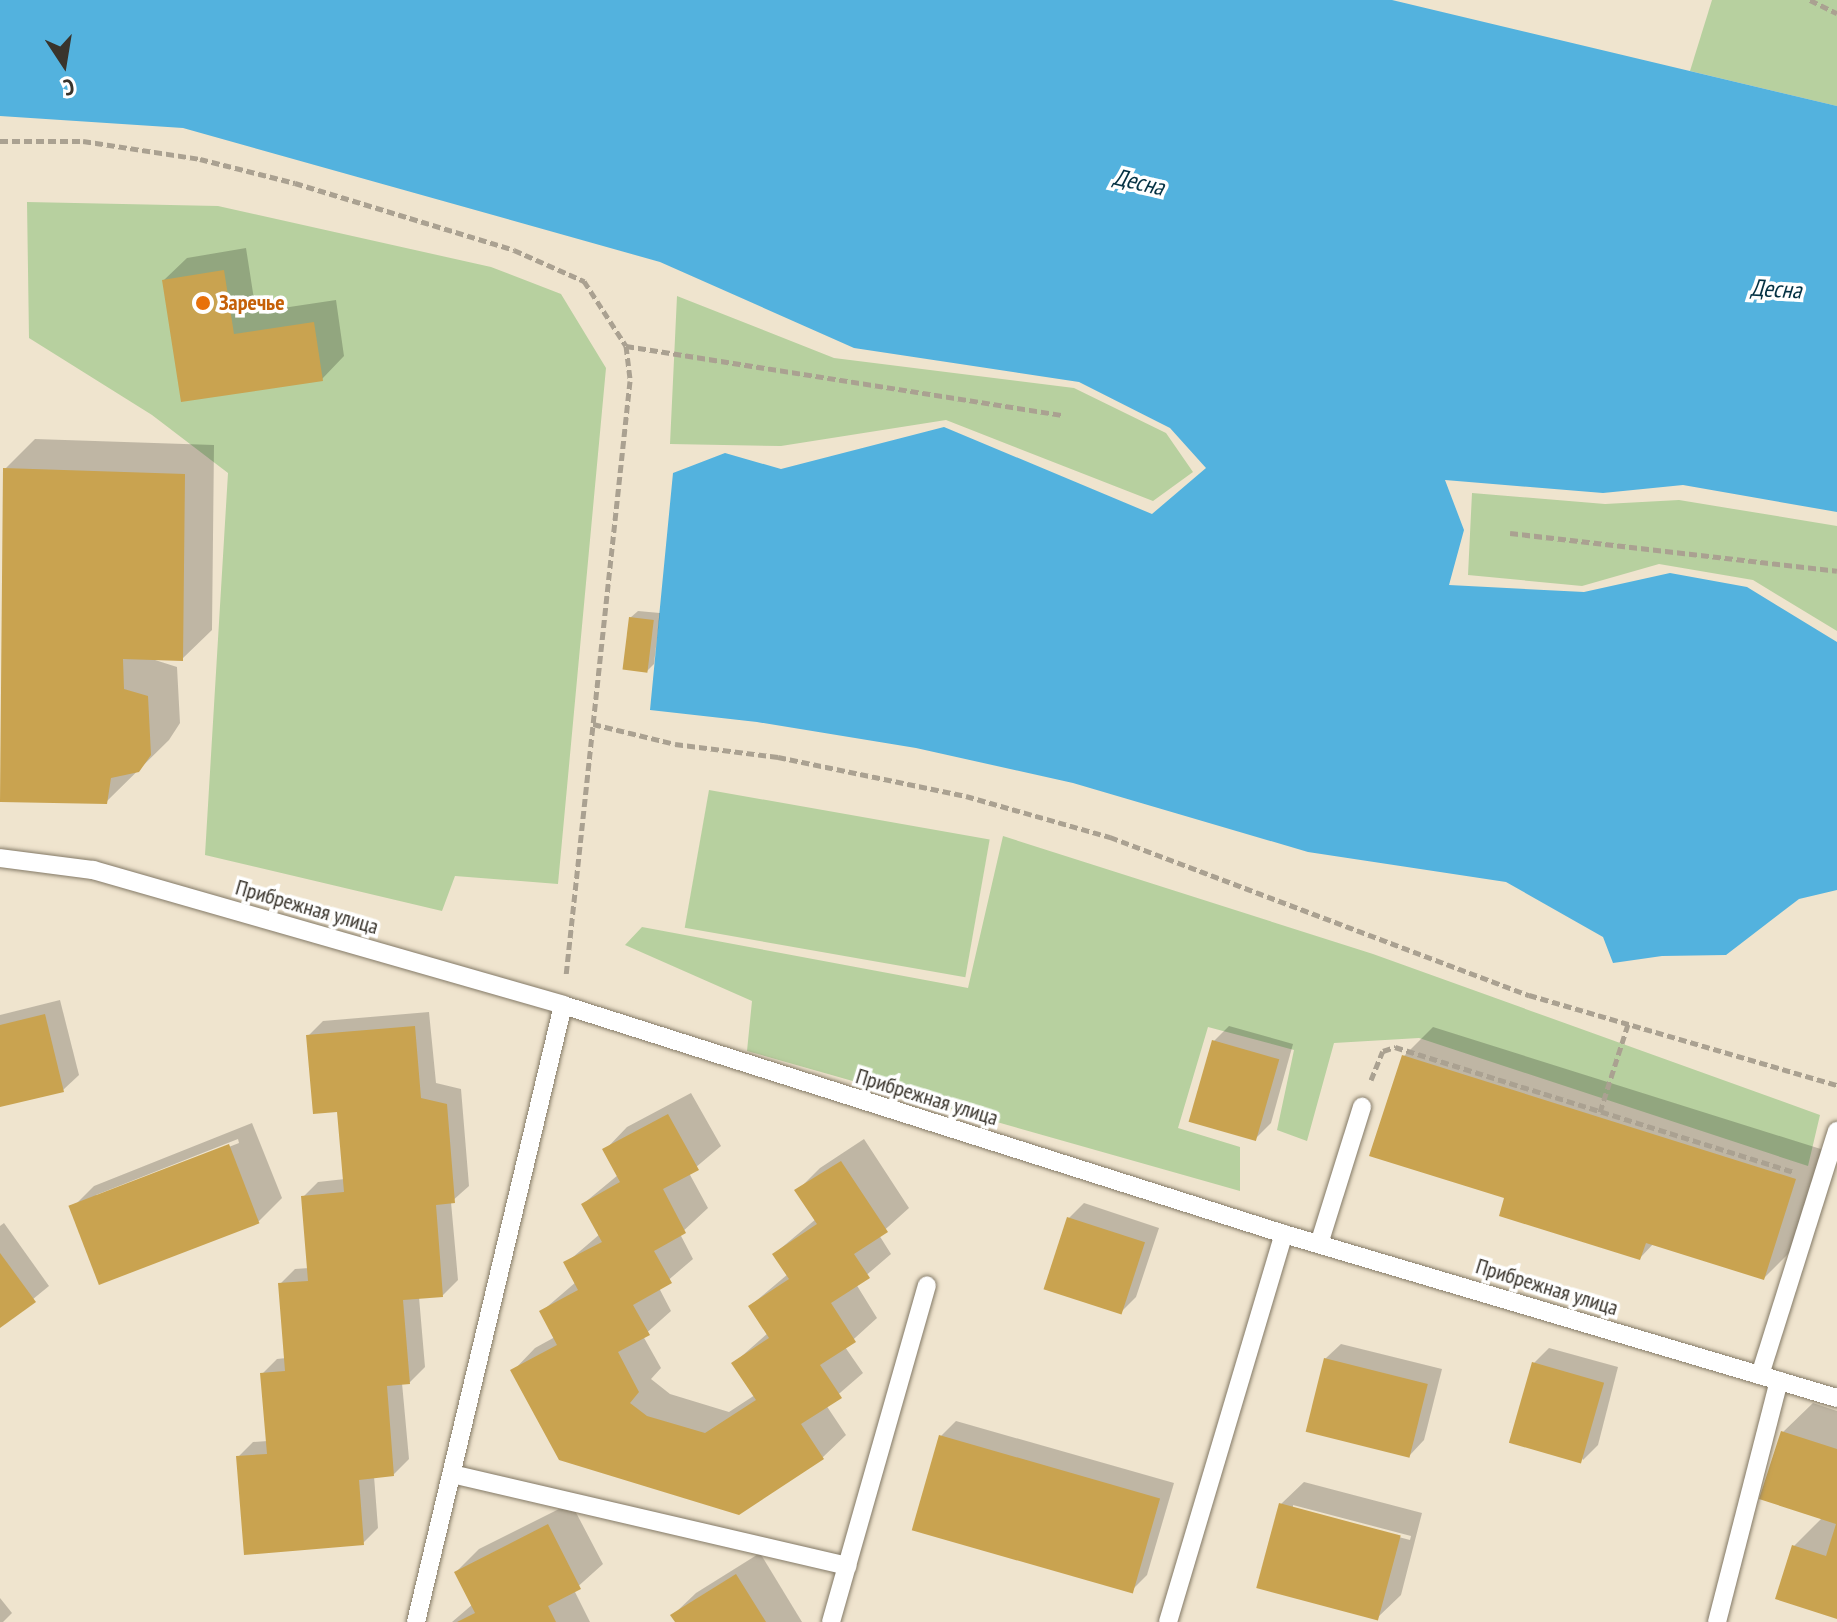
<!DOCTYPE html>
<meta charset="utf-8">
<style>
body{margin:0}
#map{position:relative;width:1837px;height:1622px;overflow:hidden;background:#efe4ce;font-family:"PT Sans Narrow",sans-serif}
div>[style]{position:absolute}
.green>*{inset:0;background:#b7d09f;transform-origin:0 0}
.water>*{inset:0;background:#53b2de}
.shadow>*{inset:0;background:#0003}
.building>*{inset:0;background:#c9a350;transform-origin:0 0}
.path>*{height:5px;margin-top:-2.5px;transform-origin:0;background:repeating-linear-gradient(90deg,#aaa191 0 8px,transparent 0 12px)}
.roads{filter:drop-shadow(0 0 2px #837966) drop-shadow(0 0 2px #837966)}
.service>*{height:18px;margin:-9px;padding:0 9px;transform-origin:9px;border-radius:9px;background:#fff}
.dots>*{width:22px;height:22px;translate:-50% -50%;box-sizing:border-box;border:4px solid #fff;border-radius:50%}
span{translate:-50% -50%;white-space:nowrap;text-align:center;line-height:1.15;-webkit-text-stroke:7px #fff;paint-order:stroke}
.food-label{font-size:22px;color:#c56008;font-weight:700}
.left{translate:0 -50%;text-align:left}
.street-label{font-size:22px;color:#39342c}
.water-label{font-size:24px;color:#043143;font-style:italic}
.north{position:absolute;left:24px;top:24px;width:80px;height:80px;-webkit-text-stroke:6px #fff;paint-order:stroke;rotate:168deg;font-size:22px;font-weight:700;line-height:32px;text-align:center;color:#39342c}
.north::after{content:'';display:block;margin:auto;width:28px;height:36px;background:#39342c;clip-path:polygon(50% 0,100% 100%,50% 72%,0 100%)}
</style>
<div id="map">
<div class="green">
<div style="clip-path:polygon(1712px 0,1837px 0,1837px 106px,1690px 71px)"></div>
<div style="clip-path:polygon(27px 202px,218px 206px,491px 267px,561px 294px,606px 368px,558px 884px,455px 876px,442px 911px,205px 855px,228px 473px,152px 415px,29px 338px)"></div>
<div style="clip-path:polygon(677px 296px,834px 358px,1074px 388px,1166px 433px,1193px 472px,1153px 501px,946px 420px,781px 446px,670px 444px)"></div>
<div style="clip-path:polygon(1472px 493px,1605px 504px,1679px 500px,1837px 526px,1837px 631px,1753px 580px,1659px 564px,1582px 586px,1468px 575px)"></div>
<div style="left:709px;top:790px;width:285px;height:140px;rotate:10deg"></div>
<div style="clip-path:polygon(1003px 836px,1373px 954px,1820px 1115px,1808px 1166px,1419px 1038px,1334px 1043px,1307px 1141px,1277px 1130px,1294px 1050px,1208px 1027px,1178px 1128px,1240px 1147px,1240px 1191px,747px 1051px,752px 1001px,625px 945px,642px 927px,968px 988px)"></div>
</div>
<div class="water">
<div style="clip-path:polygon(0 0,1392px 0,1837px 106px,1837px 512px,1683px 485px,1603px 493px,1445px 480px,1464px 530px,1449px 585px,1584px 592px,1670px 573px,1747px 587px,1837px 642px,1837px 890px,1799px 899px,1726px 955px,1662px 956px,1613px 963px,1603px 937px,1506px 882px,1308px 852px,1073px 783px,916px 748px,757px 722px,650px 710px,673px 473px,725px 453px,781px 469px,944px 427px,1152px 514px,1206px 468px,1170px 428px,1079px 382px,854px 348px,660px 262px,183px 128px,0 116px)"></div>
</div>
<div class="shadow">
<div style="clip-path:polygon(246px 248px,256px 312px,336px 300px,344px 356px,322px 379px,182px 400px,164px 280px,187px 258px)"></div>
<div style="clip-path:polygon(35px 439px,214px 445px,212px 630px,182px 659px,155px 660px,177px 667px,180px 723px,169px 740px,106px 802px,5px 469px)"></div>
<div style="clip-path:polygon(638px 611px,660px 613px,654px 664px,647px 671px,630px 618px)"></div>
<div style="clip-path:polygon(60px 1000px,79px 1075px,63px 1090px,0 1105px,0 1015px)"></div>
<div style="clip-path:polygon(429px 1012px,436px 1083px,461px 1089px,469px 1186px,451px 1202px,458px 1280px,443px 1295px,419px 1297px,425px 1367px,410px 1382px,402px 1383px,409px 1459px,394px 1474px,374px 1476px,378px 1528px,363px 1543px,238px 1457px,253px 1442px,268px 1441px,262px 1374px,277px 1359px,286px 1358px,280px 1284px,295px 1269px,309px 1268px,303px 1197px,318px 1182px,345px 1179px,338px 1110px,308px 1036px,323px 1021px)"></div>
<div style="clip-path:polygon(1229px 1026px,1293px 1044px,1271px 1123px,1256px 1138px,1214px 1041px)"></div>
<div style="clip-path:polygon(1433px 1027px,1824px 1150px,1793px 1249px,1764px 1278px,1654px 1243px,1640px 1258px,1403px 1057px)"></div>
<div style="clip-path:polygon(691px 1093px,721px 1146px,689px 1173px,708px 1208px,680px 1234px,693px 1259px,659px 1288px,671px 1311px,643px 1336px,661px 1368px,651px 1379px,670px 1394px,729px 1412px,755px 1395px,734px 1363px,768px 1333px,750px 1306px,788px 1274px,774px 1254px,816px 1219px,797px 1191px,820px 1168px,864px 1139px,909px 1208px,879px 1235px,891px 1254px,856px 1284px,877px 1318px,845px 1347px,863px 1373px,826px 1405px,846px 1435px,823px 1457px,739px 1512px,513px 1371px,535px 1348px,555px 1337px,541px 1312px,576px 1282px,566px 1263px,600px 1234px,583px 1204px,618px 1175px,605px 1150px,627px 1127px)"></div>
<div style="clip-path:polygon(evenodd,252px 1123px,282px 1198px,259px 1221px,101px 1283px,72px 1208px,94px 1186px,252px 1123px,238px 1139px,239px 1143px,96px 1199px,96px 1195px,238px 1139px)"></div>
<div style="clip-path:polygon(1084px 1203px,1159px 1228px,1136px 1297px,1121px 1312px,1069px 1218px)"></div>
<div style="clip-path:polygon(4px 1223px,49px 1286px,0 1326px,0 1226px)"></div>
<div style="clip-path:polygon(1341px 1344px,1442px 1369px,1424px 1440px,1409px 1456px,1325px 1359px)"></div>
<div style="clip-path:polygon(1549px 1348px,1618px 1367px,1598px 1445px,1583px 1460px,1534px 1363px)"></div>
<div style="clip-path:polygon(1813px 1403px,1837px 1411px,1837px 1617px,1794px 1546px,1823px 1517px,1783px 1432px)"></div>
<div style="clip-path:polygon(956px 1421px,1174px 1483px,1147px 1575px,1132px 1590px,941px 1436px)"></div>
<div style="clip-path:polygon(evenodd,1304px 1482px,1422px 1513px,1401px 1595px,1378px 1617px,1281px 1504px,1304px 1482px,1293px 1505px,1411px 1536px,1410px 1540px,1293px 1509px,1293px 1505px)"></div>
<div style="clip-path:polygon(571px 1503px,603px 1564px,574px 1590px,590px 1622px,452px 1622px,473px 1604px,456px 1572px,479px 1549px)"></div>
<div style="clip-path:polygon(760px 1553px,802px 1622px,677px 1622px,673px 1615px,696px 1593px)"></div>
<div style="clip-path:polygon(0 1598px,12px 1613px,3px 1622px,0 1622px)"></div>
</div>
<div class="building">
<div style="clip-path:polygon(224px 270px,234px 334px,314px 322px,323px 381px,181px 402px,162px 280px)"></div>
<div style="clip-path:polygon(3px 468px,185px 474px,183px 661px,123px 659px,124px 689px,148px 696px,151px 755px,139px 772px,111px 778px,107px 804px,0 802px)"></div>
<div style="left:629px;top:617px;width:25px;height:53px;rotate:7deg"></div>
<div style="clip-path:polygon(45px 1014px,64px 1092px,0 1107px,0 1025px)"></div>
<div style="clip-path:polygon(415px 1026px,421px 1098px,447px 1104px,455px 1203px,436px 1205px,443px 1297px,403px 1300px,410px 1384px,387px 1386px,394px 1476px,359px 1480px,364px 1545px,244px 1555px,236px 1456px,267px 1454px,260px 1373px,285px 1371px,278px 1283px,308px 1281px,301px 1196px,344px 1192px,337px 1112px,313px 1114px,306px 1035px)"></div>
<div style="left:1212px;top:1040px;width:70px;height:85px;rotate:16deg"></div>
<div style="clip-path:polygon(1402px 1055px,1796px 1179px,1764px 1280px,1646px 1243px,1640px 1260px,1499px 1216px,1504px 1198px,1369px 1156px)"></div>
<div style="clip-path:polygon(668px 1114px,699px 1170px,663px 1189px,686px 1233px,654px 1251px,672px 1283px,633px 1305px,650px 1335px,618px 1352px,639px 1392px,630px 1403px,647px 1416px,705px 1433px,756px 1400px,731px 1363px,769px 1338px,748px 1306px,789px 1279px,772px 1254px,817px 1224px,794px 1190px,841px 1161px,888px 1232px,854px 1254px,870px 1278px,831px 1303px,856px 1342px,820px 1365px,842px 1398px,801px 1424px,824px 1459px,739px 1515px,559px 1460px,510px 1370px,557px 1345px,539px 1311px,578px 1290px,563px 1262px,602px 1242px,581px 1204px,620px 1182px,602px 1149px)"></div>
<div style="left:229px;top:1144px;width:85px;height:172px;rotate:69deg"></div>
<div style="left:1067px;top:1217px;width:82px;height:76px;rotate:18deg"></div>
<div style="clip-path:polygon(0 1253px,36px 1302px,0 1328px)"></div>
<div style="left:1324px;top:1358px;width:107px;height:76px;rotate:14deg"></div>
<div style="left:1532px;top:1362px;width:75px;height:84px;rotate:16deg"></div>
<div style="clip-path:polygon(1781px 1431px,1837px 1449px,1837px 1619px,1775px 1599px,1792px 1545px,1826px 1556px,1836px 1524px,1759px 1499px)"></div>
<div style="left:939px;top:1435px;width:230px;height:99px;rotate:16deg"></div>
<div style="left:1279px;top:1503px;width:126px;height:88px;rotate:15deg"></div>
<div style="clip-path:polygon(548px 1524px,581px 1589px,548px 1606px,556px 1622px,457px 1622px,475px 1613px,454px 1572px)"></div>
<div style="clip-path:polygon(736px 1574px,766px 1622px,675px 1622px,670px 1615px)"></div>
</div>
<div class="path">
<div style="left:1810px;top:0;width:30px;rotate:26deg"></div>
<div style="left:0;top:141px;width:83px"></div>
<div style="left:83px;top:141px;width:118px;rotate:8.7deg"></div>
<div style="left:200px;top:159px;width:98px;rotate:14.2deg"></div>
<div style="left:295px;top:183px;width:229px;rotate:17deg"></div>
<div style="left:514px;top:250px;width:77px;rotate:23.9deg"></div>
<div style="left:584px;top:281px;width:77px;rotate:57.1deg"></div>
<div style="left:626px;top:346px;width:35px;rotate:83deg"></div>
<div style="left:630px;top:381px;width:598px;rotate:96.14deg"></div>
<div style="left:626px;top:346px;width:442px;rotate:9deg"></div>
<div style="left:1510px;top:533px;width:329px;rotate:6.6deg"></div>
<div style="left:593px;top:724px;width:84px;rotate:13.7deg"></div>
<div style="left:675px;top:744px;width:104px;rotate:7.2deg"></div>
<div style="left:778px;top:757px;width:192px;rotate:11.7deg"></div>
<div style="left:966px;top:796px;width:150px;rotate:15.9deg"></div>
<div style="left:1110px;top:837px;width:448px;rotate:20.7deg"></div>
<div style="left:1529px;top:995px;width:321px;rotate:16.3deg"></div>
<div style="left:1371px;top:1080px;width:31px;rotate:-68deg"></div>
<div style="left:1383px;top:1051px;width:13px;rotate:-18deg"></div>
<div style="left:1395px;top:1047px;width:418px;rotate:17.4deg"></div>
<div style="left:1600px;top:1112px;width:92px;rotate:-72.3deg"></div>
</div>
<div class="roads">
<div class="service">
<div style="left:0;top:858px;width:94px;rotate:7.4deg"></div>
<div style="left:93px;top:870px;width:489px;rotate:16deg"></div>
<div style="left:563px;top:1005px;width:756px;rotate:17.62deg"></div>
<div style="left:1284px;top:1234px;width:577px;rotate:16.52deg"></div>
<div style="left:1319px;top:1244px;width:144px;rotate:-72.6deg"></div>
<div style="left:1760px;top:1375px;width:256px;rotate:-72.5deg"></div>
<div style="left:452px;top:1474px;width:406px;rotate:13.1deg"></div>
<div style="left:416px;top:1622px;width:634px;rotate:-76.6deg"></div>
<div style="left:831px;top:1622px;width:350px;rotate:-74.1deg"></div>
<div style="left:1168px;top:1622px;width:405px;rotate:-73.4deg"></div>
<div style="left:1717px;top:1622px;width:249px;rotate:-75.6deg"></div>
</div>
</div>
<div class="dots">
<div style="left:203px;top:303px;background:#e8710a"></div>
</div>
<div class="food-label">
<span class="left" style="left:219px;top:303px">Заречье</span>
</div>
<div class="street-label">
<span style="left:307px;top:907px;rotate:16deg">Прибрежная улица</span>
<span style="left:927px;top:1097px;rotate:17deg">Прибрежная улица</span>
<span style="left:1547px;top:1287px;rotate:17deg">Прибрежная улица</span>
</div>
<div class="water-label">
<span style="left:1139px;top:182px;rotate:13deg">Десна</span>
<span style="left:1776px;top:289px;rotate:3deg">Десна</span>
</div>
<div class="north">С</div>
</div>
